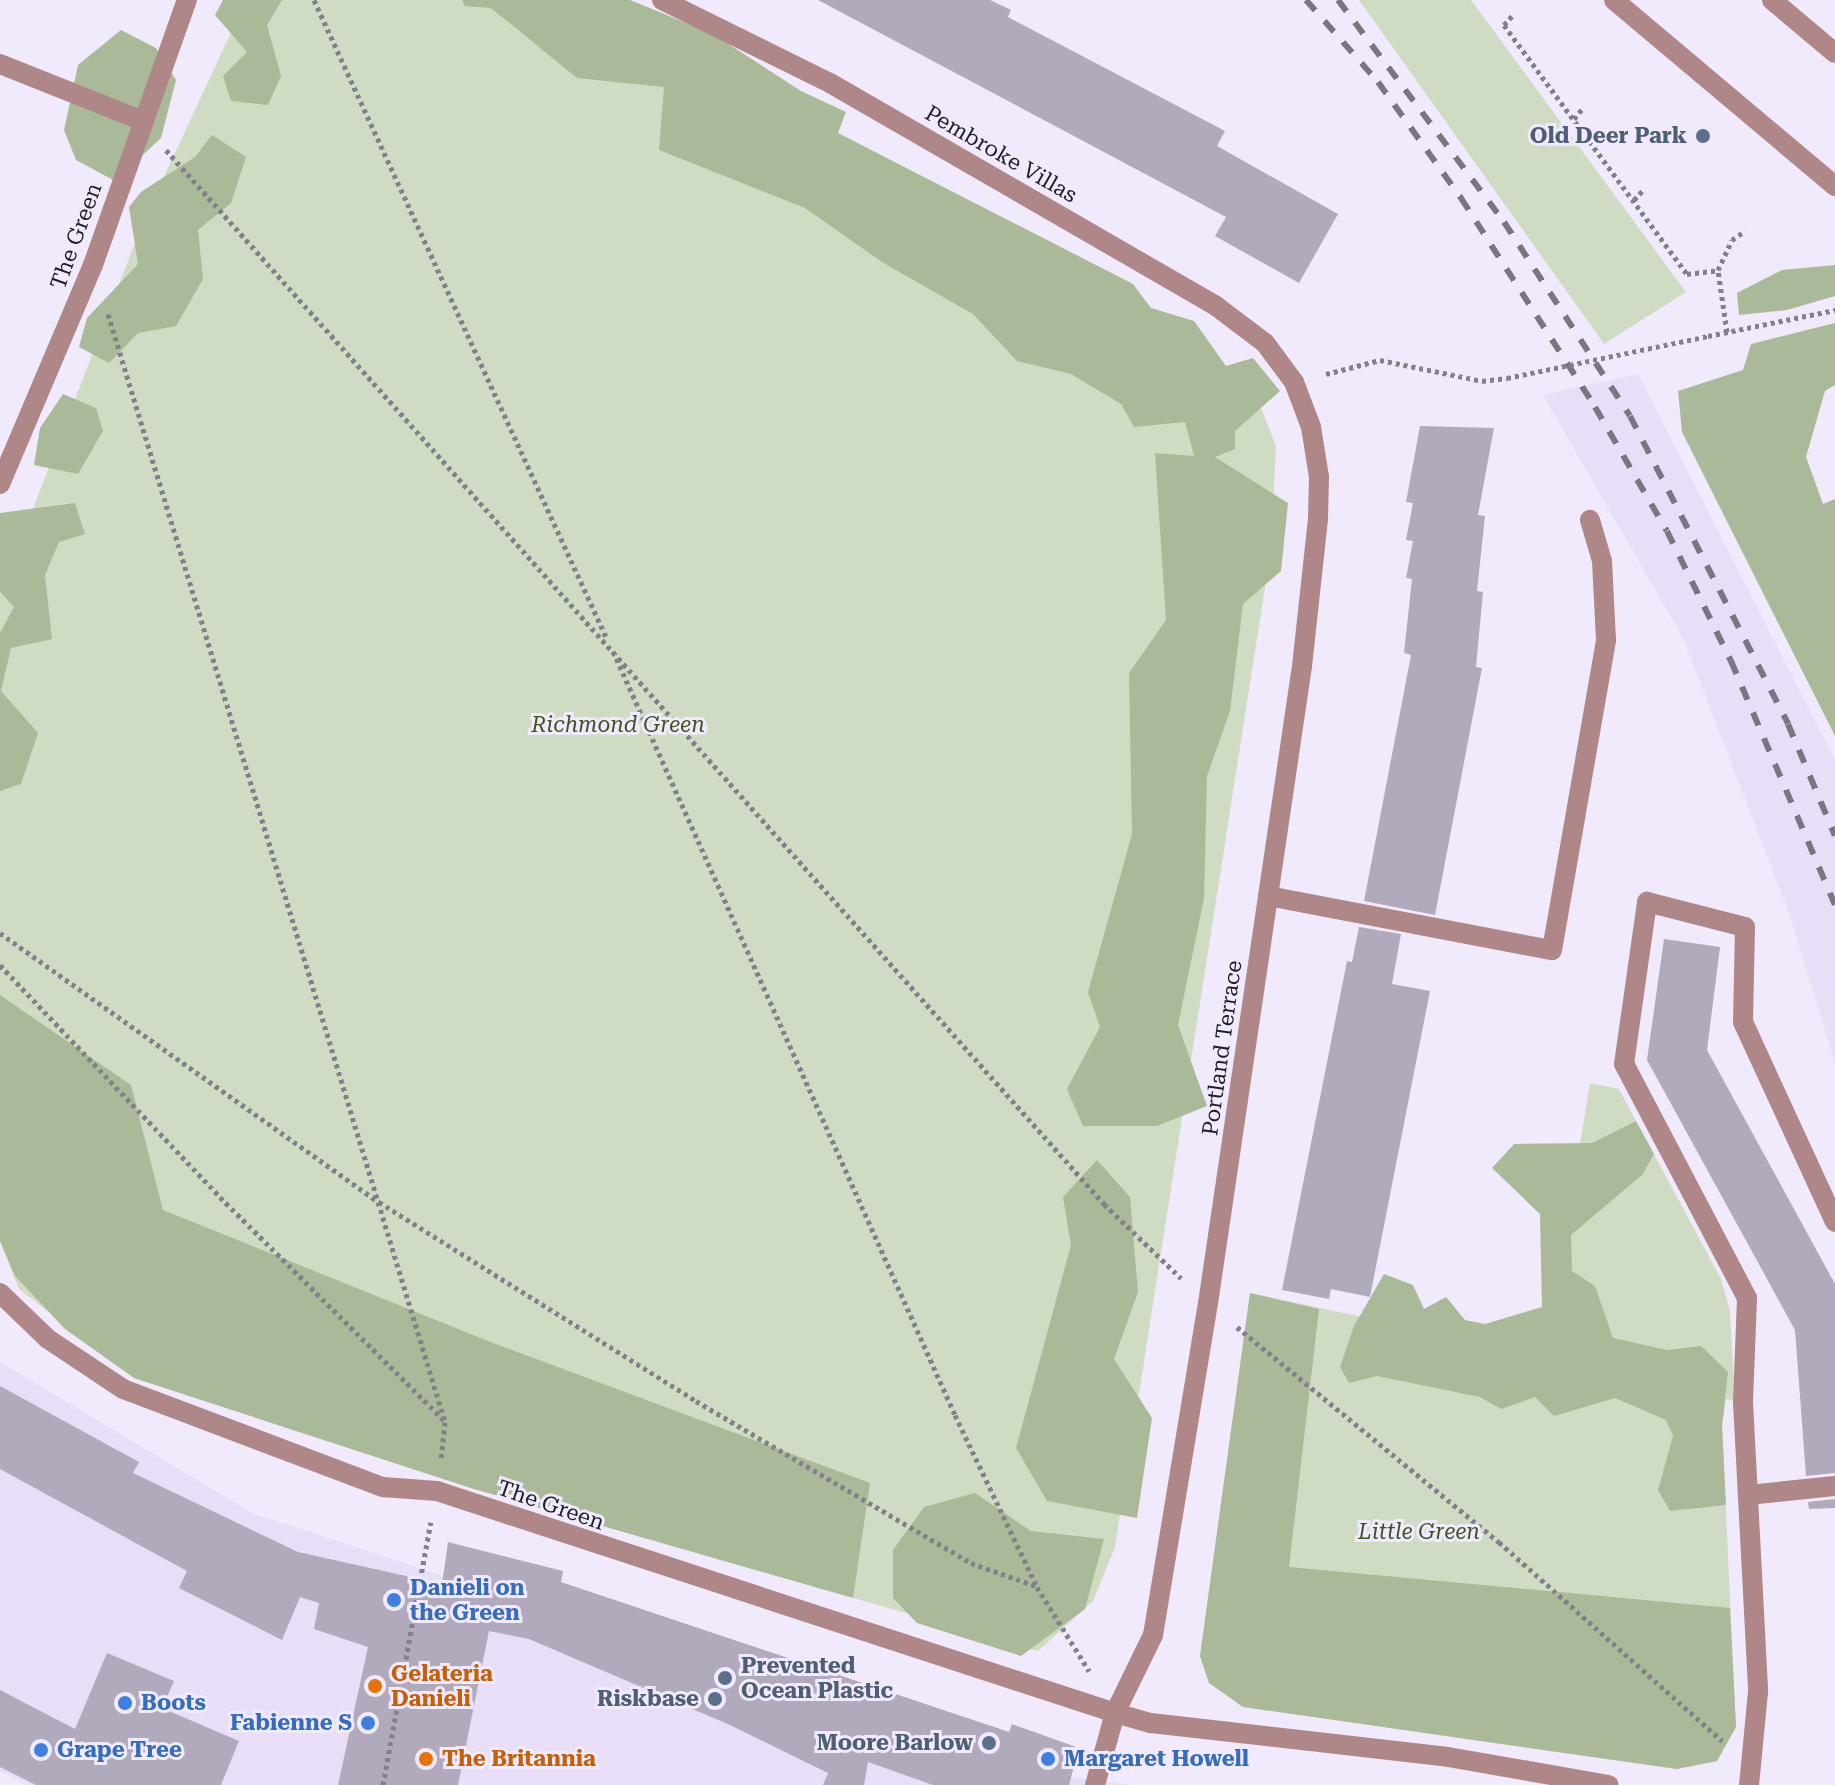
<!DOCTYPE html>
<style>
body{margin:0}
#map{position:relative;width:1835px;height:1785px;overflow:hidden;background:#f1eafd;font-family:"Roboto Serif",serif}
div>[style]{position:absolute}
.built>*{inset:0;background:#e8def8}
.green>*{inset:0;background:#d0dbc4}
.forest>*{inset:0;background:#aab997}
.building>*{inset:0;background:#b1aabc}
.path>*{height:5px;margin-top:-2.5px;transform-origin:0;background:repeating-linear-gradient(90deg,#837f8b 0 4px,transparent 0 8px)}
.lane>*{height:20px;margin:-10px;padding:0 10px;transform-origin:10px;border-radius:10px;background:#af8789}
.street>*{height:20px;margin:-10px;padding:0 10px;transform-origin:10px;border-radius:10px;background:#af8789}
.rail>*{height:6px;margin-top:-3px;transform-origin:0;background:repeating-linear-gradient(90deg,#7a7581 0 14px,transparent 0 28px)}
.path-bridge>*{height:5px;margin-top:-2.5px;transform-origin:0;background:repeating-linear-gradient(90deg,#837f8b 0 4px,transparent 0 8px)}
.dots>*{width:22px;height:22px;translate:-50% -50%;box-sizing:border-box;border:4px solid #f1eafd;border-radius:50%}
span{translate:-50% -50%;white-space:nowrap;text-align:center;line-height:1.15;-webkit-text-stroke:6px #f1eafd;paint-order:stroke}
.service-label{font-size:22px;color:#4e5e75;font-weight:700}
.right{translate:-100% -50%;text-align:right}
.left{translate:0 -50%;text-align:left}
.street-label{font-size:22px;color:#201d24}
.park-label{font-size:22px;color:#3f521f;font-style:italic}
.shop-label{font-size:22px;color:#366cbe;font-weight:700}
.food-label{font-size:22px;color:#c56008;font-weight:700}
</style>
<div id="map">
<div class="built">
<div style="clip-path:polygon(1638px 374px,1835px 760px,1835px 1063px,1789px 913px,1683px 638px,1543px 395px)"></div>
<div style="clip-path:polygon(0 1362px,252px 1513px,1038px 1773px,1132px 1785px,29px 1785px,0 1771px)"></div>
</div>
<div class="green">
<div style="clip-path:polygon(246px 0,575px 0,1257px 398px,1276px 446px,1271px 549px,1115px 1547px,1093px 1601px,1038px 1651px,474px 1489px,134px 1378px,19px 1289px,0 1241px,0 595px,143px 222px)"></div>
<div style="clip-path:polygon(1359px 0,1471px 0,1686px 292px,1604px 344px)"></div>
<div style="clip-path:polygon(1590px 1083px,1619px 1089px,1721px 1279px,1730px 1311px,1735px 1401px,1726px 1399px,1722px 1426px,1736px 1727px,1717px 1761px,1677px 1769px,1243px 1707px,1209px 1683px,1200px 1656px,1250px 1293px,1545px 1356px)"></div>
</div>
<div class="forest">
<div style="clip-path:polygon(223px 0,282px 0,267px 25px,281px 76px,268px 105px,231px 101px,223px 76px,247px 52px,215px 15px)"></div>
<div style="clip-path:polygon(462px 0,630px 0,713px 34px,801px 91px,846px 112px,838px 133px,1133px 284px,1151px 308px,1194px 321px,1226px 366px,1253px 358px,1280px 391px,1235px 431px,1235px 449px,1215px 457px,1288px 503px,1281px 571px,1243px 604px,1230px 711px,1207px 776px,1204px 898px,1178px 1025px,1207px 1106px,1157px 1126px,1083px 1126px,1067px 1089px,1100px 1027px,1088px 992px,1132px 834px,1129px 673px,1166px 620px,1155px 453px,1194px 456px,1185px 422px,1134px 427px,1121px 404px,1071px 374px,1017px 361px,973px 314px,882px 262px,805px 208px,659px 150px,664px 87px,577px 78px,491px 8px,465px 6px)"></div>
<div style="clip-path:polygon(121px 30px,156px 48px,176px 80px,161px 138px,115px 181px,76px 160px,64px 130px,78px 65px)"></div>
<div style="clip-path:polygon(212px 135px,246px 157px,231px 203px,198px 230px,203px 279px,176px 326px,138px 333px,109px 363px,79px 347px,87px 318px,138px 264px,129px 207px,141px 192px,195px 157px)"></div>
<div style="clip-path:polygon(1835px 265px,1835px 296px,1787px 310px,1739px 315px,1737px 293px,1782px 270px)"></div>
<div style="clip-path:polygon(1835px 323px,1835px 385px,1825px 391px,1806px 457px,1823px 504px,1835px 499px,1835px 736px,1682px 432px,1678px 391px,1743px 370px,1751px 344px)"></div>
<div style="clip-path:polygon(63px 394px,96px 408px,103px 431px,78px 474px,34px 465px,40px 428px)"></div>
<div style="clip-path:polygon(75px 503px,85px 534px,59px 542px,45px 575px,52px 639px,11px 648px,1px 691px,38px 733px,21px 784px,0 791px,0 633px,14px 607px,0 592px,0 513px)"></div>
<div style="clip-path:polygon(0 995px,131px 1085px,163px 1210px,493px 1343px,870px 1483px,853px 1598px,474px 1489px,134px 1378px,65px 1329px,15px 1276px,0 1241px)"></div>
<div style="clip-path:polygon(1636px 1121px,1654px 1154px,1642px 1175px,1571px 1235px,1572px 1271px,1595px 1286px,1613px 1338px,1667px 1350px,1701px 1346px,1728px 1372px,1722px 1426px,1726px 1505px,1670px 1511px,1658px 1490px,1673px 1436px,1666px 1420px,1615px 1398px,1554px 1416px,1535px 1397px,1501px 1409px,1480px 1397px,1377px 1376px,1349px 1383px,1340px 1367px,1354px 1326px,1384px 1274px,1413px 1285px,1424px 1309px,1446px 1297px,1465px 1320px,1485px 1324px,1542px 1307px,1540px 1214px,1492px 1168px,1514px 1144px,1592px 1143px)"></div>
<div style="clip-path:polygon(1097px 1160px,1130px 1197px,1138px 1292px,1114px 1359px,1152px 1418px,1137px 1518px,1047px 1501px,1016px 1448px,1071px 1245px,1063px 1197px)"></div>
<div style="clip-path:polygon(1250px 1293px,1319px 1309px,1289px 1567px,1730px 1608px,1736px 1727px,1717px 1761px,1677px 1769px,1243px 1707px,1209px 1683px,1200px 1656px)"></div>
<div style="clip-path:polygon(975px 1493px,1031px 1531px,1104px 1539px,1085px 1609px,1021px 1656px,917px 1623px,893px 1598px,893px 1550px,924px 1507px)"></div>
</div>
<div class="building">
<div style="clip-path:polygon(818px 0,990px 0,1011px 10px,1008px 17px,1225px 131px,1217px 146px,1338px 214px,1299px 283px,1215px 236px,1226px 217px)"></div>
<div style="clip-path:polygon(1420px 426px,1494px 428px,1478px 515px,1485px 516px,1477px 591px,1483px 592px,1476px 667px,1482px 668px,1435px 915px,1364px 901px,1411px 655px,1404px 653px,1412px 579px,1406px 578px,1413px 541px,1406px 540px,1413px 503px,1406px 502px)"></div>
<div style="clip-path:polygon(1359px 927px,1401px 934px,1392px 984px,1430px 991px,1370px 1297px,1331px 1289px,1329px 1299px,1282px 1290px,1347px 961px,1352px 962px)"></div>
<div style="clip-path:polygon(1664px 939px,1720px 947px,1707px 1050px,1835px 1284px,1835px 1473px,1806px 1476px,1795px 1330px,1647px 1060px)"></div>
<div style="clip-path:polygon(0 1386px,139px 1462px,133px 1473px,298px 1552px,442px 1584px,448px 1542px,563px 1571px,561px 1582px,1009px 1732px,1012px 1724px,1079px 1748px,1069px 1785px,933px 1785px,868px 1762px,864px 1785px,823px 1785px,828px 1773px,730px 1725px,529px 1639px,489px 1631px,458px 1785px,338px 1785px,368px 1647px,314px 1629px,319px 1603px,300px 1597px,282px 1640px,179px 1588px,187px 1571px,0 1469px)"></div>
<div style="clip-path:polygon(1835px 1499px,1835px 1508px,1809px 1509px,1808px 1502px)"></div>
<div style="clip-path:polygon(107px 1653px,174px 1681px,162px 1708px,239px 1741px,221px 1785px,36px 1785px,0 1767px,0 1690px,75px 1729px)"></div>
</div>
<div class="path">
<div style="left:314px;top:0;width:703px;rotate:65.37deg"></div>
<div style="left:1512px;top:16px;width:12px;rotate:132deg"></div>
<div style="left:1504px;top:25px;width:309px;rotate:53.7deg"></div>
<div style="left:1687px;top:274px;width:31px;rotate:-7deg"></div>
<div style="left:1574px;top:119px;width:14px;rotate:-51deg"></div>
<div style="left:166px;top:150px;width:1411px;rotate:48.33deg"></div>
<div style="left:1104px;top:1204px;width:107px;rotate:43.9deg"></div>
<div style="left:1634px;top:200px;width:13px;rotate:-48deg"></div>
<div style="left:108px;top:314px;width:1158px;rotate:73.08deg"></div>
<div style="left:445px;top:1422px;width:39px;rotate:96deg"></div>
<div style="left:1727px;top:332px;width:63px;rotate:-98.3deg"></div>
<div style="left:1718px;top:270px;width:33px;rotate:-65deg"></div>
<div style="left:1732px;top:240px;width:16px;rotate:-35deg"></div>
<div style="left:1708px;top:336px;width:130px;rotate:-11.6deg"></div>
<div style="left:1326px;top:374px;width:56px;rotate:-14.5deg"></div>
<div style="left:1380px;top:360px;width:104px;rotate:11.6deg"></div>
<div style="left:1482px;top:381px;width:25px;rotate:-7deg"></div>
<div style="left:613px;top:651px;width:837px;rotate:65.88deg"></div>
<div style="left:955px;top:1415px;width:191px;rotate:64.5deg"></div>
<div style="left:1037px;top:1587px;width:99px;rotate:58.2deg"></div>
<div style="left:0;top:933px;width:465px;rotate:35.4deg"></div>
<div style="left:379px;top:1202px;width:374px;rotate:32.1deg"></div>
<div style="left:696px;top:1401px;width:319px;rotate:30.5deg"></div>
<div style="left:971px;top:1563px;width:69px;rotate:19.5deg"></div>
<div style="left:0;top:965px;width:320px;rotate:46.5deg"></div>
<div style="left:220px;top:1197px;width:317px;rotate:44.9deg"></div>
<div style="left:1237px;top:1327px;width:339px;rotate:39.4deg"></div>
<div style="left:1499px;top:1542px;width:299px;rotate:41.7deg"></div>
<div style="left:383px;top:1785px;width:267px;rotate:-79.7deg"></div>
</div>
<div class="lane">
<div style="left:1614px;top:0;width:289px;rotate:40.1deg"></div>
<div style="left:1772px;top:0;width:82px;rotate:40.1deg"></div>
<div style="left:1268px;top:896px;width:289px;rotate:10.8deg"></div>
<div style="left:1552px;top:950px;width:315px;rotate:-80.1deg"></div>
<div style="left:1606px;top:640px;width:79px;rotate:-92.9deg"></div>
<div style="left:1602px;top:561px;width:43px;rotate:-106.3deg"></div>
<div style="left:1743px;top:1402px;width:104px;rotate:-87.8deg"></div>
<div style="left:1747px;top:1298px;width:264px;rotate:-117.7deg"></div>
<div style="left:1624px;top:1064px;width:164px;rotate:-81.9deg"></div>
<div style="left:1647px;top:902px;width:101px;rotate:14.3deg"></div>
<div style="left:1745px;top:927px;width:95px;rotate:91.2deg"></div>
<div style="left:1743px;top:1022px;width:220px;rotate:65.3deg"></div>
<div style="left:1748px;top:1495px;width:87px;rotate:-5.9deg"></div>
</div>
<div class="street">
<div style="left:662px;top:0;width:187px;rotate:26.3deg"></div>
<div style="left:830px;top:83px;width:446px;rotate:30deg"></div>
<div style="left:1216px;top:306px;width:61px;rotate:37.1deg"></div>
<div style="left:1265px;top:343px;width:49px;rotate:53.4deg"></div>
<div style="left:1294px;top:382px;width:48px;rotate:69.3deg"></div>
<div style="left:1311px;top:427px;width:51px;rotate:80.9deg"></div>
<div style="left:1319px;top:477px;width:42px;rotate:91.4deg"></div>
<div style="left:1318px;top:519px;width:148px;rotate:96.2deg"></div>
<div style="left:1302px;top:666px;width:644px;rotate:98.39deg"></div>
<div style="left:1208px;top:1303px;width:337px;rotate:99.4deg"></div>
<div style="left:1153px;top:1635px;width:87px;rotate:116deg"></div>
<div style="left:1115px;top:1713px;width:75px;rotate:105.5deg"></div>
<div style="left:0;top:64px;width:152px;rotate:21.7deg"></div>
<div style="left:0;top:484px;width:238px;rotate:-67deg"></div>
<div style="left:93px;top:265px;width:281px;rotate:-70.5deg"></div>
<div style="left:0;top:1293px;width:66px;rotate:43.8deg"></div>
<div style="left:48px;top:1339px;width:90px;rotate:33.7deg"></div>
<div style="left:123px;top:1389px;width:278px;rotate:20.7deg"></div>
<div style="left:383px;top:1487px;width:54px;rotate:4.2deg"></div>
<div style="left:437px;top:1491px;width:713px;rotate:18.13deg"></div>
<div style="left:1115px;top:1713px;width:37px;rotate:16deg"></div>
<div style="left:1151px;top:1723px;width:299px;rotate:6.5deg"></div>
<div style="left:1448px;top:1757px;width:163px;rotate:9.9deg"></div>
<div style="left:1743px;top:1402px;width:290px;rotate:87deg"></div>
<div style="left:1758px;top:1692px;width:93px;rotate:95.5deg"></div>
</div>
<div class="rail">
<div style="left:1306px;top:0;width:109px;rotate:48.7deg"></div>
<div style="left:1378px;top:82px;width:143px;rotate:54.4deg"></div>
<div style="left:1461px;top:198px;width:248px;rotate:57.3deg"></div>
<div style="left:1595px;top:407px;width:143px;rotate:59.9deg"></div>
<div style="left:1667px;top:531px;width:145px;rotate:63.8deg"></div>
<div style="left:1731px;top:661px;width:265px;rotate:66.9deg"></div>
<div style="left:1338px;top:0;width:277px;rotate:53.2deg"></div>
<div style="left:1504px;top:222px;width:231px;rotate:57deg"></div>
<div style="left:1630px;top:416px;width:346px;rotate:62.8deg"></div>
<div style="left:1788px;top:724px;width:121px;rotate:67.2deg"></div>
</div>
<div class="path-bridge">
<div style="left:1507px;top:378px;width:205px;rotate:-11.8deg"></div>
</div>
<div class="dots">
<div style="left:1703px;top:136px;background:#5c6f8a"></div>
<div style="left:394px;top:1600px;background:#3f7fe0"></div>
<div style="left:725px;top:1678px;background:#5c6f8a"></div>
<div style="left:375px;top:1686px;background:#e8710a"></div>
<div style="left:715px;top:1699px;background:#5c6f8a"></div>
<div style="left:125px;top:1703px;background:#3f7fe0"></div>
<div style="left:368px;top:1723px;background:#3f7fe0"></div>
<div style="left:989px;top:1743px;background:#5c6f8a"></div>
<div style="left:41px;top:1750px;background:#3f7fe0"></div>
<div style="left:426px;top:1759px;background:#e8710a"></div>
<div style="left:1048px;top:1759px;background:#3f7fe0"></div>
</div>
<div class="service-label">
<span class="right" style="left:1687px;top:136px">Old Deer Park</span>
<span class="left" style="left:741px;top:1678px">Prevented<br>Ocean Plastic</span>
<span class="right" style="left:699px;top:1699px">Riskbase</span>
<span class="right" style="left:973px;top:1743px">Moore Barlow</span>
</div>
<div class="street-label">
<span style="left:1001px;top:154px;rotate:30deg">Pembroke Villas</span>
<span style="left:76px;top:236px;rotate:-70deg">The Green</span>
<span style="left:1222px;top:1048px;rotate:-82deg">Portland Terrace</span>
<span style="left:551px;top:1505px;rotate:19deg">The Green</span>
</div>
<div class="park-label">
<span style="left:618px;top:725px">Richmond Green</span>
<span style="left:1419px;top:1532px">Little Green</span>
</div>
<div class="shop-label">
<span class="left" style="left:410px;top:1600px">Danieli on<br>the Green</span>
<span class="left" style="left:141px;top:1703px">Boots</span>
<span class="right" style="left:352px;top:1723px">Fabienne S</span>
<span class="left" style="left:57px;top:1750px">Grape Tree</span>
<span class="left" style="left:1064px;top:1759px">Margaret Howell</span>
</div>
<div class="food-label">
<span class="left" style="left:391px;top:1686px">Gelateria<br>Danieli</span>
<span class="left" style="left:442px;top:1759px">The Britannia</span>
</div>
</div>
